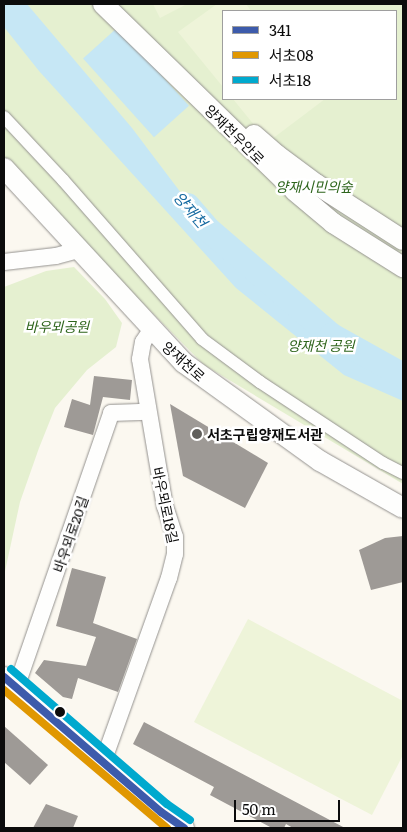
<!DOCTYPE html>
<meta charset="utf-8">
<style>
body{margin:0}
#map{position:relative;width:407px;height:832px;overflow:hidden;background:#fbf8f0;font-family:Literata,"Noto Sans KR",serif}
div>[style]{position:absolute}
.green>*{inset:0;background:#e5f0d0}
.pitch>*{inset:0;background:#eef4d9}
.water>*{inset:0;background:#c6e7f5;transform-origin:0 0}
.river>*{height:25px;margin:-12.5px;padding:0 12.5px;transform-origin:12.5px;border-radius:12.5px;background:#c6e7f5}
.building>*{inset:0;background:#9e9a96}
.roads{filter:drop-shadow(0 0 1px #94928f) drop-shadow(0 0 1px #94928f)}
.pedestrian>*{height:12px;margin:-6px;padding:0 6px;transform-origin:6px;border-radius:6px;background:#fefefd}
.minor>*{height:16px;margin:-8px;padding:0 8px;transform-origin:8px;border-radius:8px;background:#fefefd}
.tertiary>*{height:20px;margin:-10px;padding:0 10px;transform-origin:10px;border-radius:10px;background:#fefefd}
.bus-1>*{height:8px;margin:-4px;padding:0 4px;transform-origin:4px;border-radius:4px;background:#3d5bab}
.bus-2>*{height:8px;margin:-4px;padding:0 4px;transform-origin:4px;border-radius:4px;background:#e09701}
.bus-3>*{height:8px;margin:-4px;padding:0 4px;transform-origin:4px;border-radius:4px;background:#00a9ce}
.dots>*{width:14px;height:14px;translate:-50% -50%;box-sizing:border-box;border:2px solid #fff;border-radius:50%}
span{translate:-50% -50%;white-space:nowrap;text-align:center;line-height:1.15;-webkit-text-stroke:5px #fff;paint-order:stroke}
.street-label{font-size:14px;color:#0c0c0c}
.park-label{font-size:14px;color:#2e651c;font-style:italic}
.poi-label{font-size:14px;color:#0c0c0c;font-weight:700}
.left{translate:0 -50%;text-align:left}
.water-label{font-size:15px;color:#1469a0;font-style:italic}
.frame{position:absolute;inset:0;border:5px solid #0c0c0c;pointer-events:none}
.legend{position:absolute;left:222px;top:10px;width:175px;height:90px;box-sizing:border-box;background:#fff;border:1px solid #9e9e9e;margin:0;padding:6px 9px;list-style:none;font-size:15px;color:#0c0c0c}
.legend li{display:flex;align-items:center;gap:10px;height:25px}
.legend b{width:25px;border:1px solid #9e9e9e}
.scale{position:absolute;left:234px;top:800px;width:106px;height:22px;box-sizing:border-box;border:2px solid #0c0c0c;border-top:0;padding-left:6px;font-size:15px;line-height:18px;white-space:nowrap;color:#0c0c0c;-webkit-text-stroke:4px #fff;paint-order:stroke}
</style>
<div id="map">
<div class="green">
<div style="clip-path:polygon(evenodd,4px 4px,403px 4px,403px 484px,204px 365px,4px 163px,4px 4px,223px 11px,396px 11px,396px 99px,223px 99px,223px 11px)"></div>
<div style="clip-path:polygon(74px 267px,105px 299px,122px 323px,116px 347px,87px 370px,55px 408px,39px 448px,20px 502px,4px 576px,4px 287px,46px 271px)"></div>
</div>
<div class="pitch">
<div style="clip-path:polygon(153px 4px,187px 4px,160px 18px)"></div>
<div style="clip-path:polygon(217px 4px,246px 4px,251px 11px,223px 11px,223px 87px,178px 32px)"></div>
<div style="clip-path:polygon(233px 99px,325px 99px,268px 142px)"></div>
<div style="clip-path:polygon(248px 619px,403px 701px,403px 755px,372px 815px,194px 722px)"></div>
</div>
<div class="water">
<div style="clip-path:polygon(4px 4px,27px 4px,132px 128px,209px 230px,331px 335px,403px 373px,403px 401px,344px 375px,236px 288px,39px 71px,4px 27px)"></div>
<div style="left:118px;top:27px;width:106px;height:47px;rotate:48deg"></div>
</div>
<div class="river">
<div style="left:187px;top:205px;width:33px;rotate:49deg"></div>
<div style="left:209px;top:230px;width:161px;rotate:40.7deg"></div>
<div style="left:331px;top:335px;width:82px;rotate:29.1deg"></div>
</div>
<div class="building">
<div style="clip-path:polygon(94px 376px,132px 380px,130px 400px,103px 397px,93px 435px,64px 427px,72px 399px,90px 405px)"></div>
<div style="clip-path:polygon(170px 404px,268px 463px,245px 508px,183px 476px)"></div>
<div style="clip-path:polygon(403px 536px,403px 582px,371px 590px,359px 550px,385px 538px)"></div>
<div style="clip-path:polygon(72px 568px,106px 577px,93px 623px,137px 639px,118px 692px,78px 678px,72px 699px,63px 697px,35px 673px,44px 660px,86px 666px,96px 637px,56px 626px)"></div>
<div style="clip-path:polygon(144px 722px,345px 828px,293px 828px,286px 824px,284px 828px,272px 828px,210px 795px,214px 787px,133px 744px)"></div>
<div style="clip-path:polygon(4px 726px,48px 765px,30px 785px,4px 762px)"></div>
<div style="clip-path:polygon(46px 804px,78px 816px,73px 828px,33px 828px)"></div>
</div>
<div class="roads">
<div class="pedestrian">
<div style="left:4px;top:117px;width:86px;rotate:46.9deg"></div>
<div style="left:63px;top:180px;width:211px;rotate:48.8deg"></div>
<div style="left:202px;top:339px;width:72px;rotate:36.6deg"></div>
<div style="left:260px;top:382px;width:147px;rotate:33.4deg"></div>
<div style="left:383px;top:463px;width:22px;rotate:27deg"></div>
</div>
<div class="minor">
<div style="left:4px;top:262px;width:52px;rotate:-6.6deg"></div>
<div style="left:56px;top:256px;width:23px;rotate:-15deg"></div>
<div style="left:16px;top:688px;width:291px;rotate:-70.9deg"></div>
<div style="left:111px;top:413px;width:36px;rotate:-2deg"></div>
<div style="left:103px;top:762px;width:195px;rotate:-70.3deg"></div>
<div style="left:169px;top:578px;width:25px;rotate:-76deg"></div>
<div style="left:175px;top:554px;width:17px;rotate:-90deg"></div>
<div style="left:175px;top:537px;width:32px;rotate:-108deg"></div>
<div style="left:165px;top:507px;width:150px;rotate:-99.6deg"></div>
<div style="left:140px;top:359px;width:17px;rotate:-80deg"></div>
<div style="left:143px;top:342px;width:14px;rotate:-56deg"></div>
</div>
<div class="tertiary">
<div style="left:103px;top:4px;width:268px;rotate:44.2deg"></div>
<div style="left:295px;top:191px;width:50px;rotate:40.1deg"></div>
<div style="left:333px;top:223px;width:83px;rotate:32.2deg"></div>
<div style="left:254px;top:135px;width:30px;rotate:41deg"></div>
<div style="left:277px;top:155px;width:49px;rotate:36.6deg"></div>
<div style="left:316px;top:184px;width:103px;rotate:32.8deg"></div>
<div style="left:4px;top:168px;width:265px;rotate:47.3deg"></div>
<div style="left:184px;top:363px;width:168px;rotate:35.8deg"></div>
<div style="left:320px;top:461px;width:95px;rotate:29.5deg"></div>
<div style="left:4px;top:677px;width:207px;rotate:40.7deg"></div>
<div style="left:161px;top:812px;width:28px;rotate:35deg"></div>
</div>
</div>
<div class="bus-1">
<div style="left:4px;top:677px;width:207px;rotate:40.7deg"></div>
<div style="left:161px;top:812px;width:28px;rotate:35deg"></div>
</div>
<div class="bus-2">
<div style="left:4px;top:690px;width:214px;rotate:40.3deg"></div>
</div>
<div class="bus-3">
<div style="left:11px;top:669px;width:206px;rotate:40.9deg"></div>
<div style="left:167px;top:804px;width:28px;rotate:35deg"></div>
</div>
<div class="dots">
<div style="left:197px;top:434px;background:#605f5c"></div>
<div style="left:60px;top:712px;background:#0c0c0c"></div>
</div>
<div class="street-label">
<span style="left:235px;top:134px;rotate:45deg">양재천우안로</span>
<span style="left:184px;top:361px;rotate:42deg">양재천로</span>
<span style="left:166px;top:505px;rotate:78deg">바우뫼로18길</span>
<span style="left:70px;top:534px;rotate:-71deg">바우뫼로20길</span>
</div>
<div class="park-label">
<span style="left:314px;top:186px">양재시민의숲</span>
<span style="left:57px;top:326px">바우뫼공원</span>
<span style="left:321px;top:345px">양재천 공원</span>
</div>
<div class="poi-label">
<span class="left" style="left:207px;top:434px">서초구립양재도서관</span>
</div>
<div class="water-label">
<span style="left:191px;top:209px;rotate:49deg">양재천</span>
</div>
<div class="frame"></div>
<ul class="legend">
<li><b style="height:6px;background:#3d5bab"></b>341</li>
<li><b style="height:6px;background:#e09701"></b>서초08</li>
<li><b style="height:6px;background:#00a9ce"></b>서초18</li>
</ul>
<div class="scale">50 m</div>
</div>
